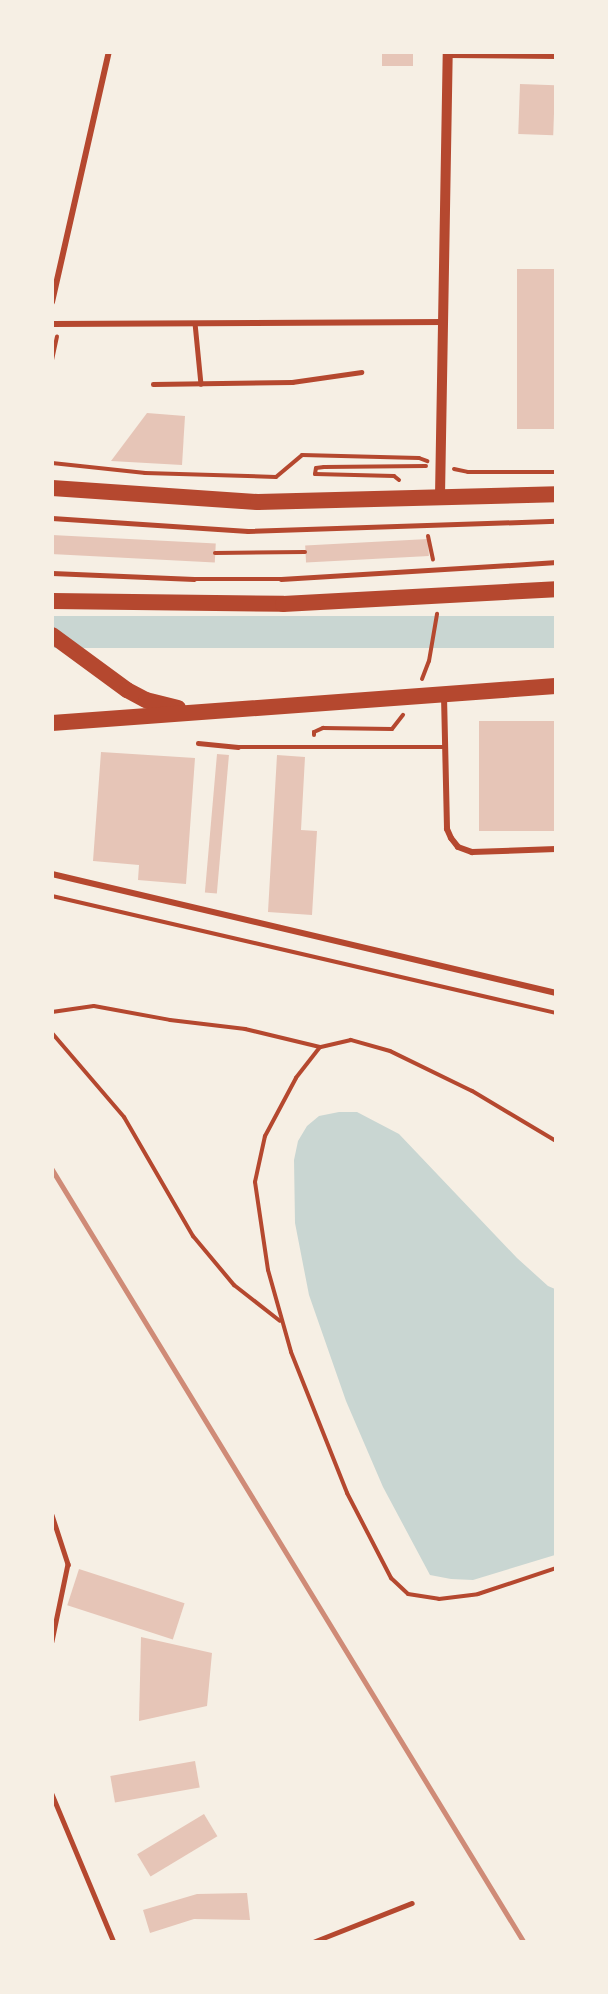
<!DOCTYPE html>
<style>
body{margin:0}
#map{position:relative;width:608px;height:1994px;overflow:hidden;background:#f6efe4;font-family:"Public Sans",sans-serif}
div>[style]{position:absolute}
.water>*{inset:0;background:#c9d6d2;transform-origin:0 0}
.building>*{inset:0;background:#e6c5b7;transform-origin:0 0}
.path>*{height:4px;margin:-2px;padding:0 2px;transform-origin:2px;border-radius:2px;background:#b5482f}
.service>*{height:4.5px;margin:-2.25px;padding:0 2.25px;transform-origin:2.25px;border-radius:2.25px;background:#b5482f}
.minor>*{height:6px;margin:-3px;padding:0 3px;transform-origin:3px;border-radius:3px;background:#b5482f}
.tertiary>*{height:10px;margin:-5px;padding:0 5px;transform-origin:5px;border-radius:5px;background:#b5482f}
.trunk>*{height:16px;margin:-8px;padding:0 8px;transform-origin:8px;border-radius:8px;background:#b5482f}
.rail>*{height:4.5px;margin:-2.25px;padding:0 2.25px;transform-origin:2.25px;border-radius:2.25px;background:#cf8b77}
span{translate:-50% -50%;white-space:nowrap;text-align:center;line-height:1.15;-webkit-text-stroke:5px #f6efe4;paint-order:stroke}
.frame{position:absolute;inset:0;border:54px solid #f6efe4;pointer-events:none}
</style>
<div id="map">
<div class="water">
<div style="left:555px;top:616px;width:32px;height:503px;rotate:90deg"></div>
<div style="clip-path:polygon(339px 1112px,357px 1112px,399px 1134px,517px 1258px,548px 1286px,555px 1289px,555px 1555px,473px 1580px,451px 1579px,430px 1575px,383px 1487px,346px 1401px,309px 1295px,295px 1223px,294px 1160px,298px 1141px,307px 1126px,319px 1116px)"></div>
</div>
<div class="building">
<div style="left:382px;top:52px;width:31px;height:14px"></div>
<div style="left:520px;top:84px;width:35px;height:50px;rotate:2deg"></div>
<div style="left:517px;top:269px;width:39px;height:160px"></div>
<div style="clip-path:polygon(147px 413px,185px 416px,182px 465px,111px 461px)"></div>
<div style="left:52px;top:535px;width:164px;height:19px;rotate:3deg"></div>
<div style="left:428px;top:539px;width:17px;height:123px;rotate:87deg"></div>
<div style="left:556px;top:721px;width:110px;height:77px;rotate:90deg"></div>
<div style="clip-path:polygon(101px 752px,195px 758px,186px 884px,138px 880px,139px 865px,93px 861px)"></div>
<div style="left:217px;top:754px;width:12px;height:139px;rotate:5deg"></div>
<div style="clip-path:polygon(277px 755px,305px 757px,301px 830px,317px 831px,312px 915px,268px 912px)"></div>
<div style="left:79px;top:1569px;width:111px;height:38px;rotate:18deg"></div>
<div style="clip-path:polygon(141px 1637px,212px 1653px,207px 1706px,139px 1721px)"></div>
<div style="left:195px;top:1761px;width:27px;height:86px;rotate:80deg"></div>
<div style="left:204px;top:1814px;width:26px;height:78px;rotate:59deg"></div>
<div style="clip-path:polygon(247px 1893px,250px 1920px,194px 1919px,150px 1933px,143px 1910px,197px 1894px)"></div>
</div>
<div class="path">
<div style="left:52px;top:360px;width:24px;rotate:-78deg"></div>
<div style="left:52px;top:463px;width:94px;rotate:6.1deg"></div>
<div style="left:145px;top:473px;width:131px;rotate:1.7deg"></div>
<div style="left:276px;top:477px;width:34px;rotate:-40deg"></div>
<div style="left:302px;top:455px;width:117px;rotate:1.5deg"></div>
<div style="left:419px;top:458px;width:9px;rotate:21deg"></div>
<div style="left:454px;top:469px;width:14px;rotate:12deg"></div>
<div style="left:468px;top:472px;width:88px"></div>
<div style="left:399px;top:480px;width:6px;rotate:-141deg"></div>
<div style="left:394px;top:476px;width:79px;rotate:-178.5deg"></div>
<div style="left:315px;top:474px;width:6px;rotate:-81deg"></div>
<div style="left:316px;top:468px;width:8px;rotate:-7deg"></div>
<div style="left:324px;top:467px;width:102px;rotate:-0.6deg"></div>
<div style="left:428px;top:536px;width:24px;rotate:78deg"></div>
<div style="left:215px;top:553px;width:90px;rotate:-0.6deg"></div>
<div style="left:422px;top:679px;width:19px;rotate:-69deg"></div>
<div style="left:429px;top:661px;width:48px;rotate:-80.3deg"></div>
<div style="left:314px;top:735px;width:3px;rotate:-90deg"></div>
<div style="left:314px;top:732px;width:10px;rotate:-24deg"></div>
<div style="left:323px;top:728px;width:69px;rotate:0.8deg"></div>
<div style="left:392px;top:729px;width:18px;rotate:-52deg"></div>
<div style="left:52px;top:896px;width:517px;rotate:13.07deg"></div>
<div style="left:52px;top:1012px;width:42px;rotate:-8.1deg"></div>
<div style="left:94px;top:1006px;width:77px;rotate:10.4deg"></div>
<div style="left:170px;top:1020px;width:76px;rotate:6.8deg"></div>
<div style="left:245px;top:1029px;width:77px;rotate:13.5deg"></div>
<div style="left:52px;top:1033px;width:111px;rotate:49.4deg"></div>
<div style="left:124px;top:1117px;width:138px;rotate:59.9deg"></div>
<div style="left:193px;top:1236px;width:64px;rotate:50.1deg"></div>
<div style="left:234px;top:1285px;width:58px;rotate:38deg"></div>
<div style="left:556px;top:1141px;width:98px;rotate:-149.2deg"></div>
<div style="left:472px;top:1091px;width:91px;rotate:-154deg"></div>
<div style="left:390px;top:1051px;width:41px;rotate:-164.2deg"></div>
<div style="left:351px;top:1040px;width:32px;rotate:167deg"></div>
<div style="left:320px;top:1047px;width:39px;rotate:128deg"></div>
<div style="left:296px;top:1078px;width:66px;rotate:118.1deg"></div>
<div style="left:265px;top:1136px;width:47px;rotate:102.3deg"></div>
<div style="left:255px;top:1182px;width:89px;rotate:81.6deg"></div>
<div style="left:268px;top:1270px;width:85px;rotate:74.3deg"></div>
<div style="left:291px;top:1352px;width:152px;rotate:68.3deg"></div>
<div style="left:347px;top:1493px;width:96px;rotate:62.6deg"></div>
<div style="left:391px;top:1578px;width:23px;rotate:43deg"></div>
<div style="left:408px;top:1594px;width:31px;rotate:9deg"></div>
<div style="left:439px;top:1599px;width:39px;rotate:-7deg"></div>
<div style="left:478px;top:1594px;width:82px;rotate:-18.4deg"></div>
</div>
<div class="service">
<div style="left:195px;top:323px;width:61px;rotate:84.4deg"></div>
<div style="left:153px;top:384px;width:139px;rotate:-0.8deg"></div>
<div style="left:292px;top:382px;width:70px;rotate:-8.2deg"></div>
<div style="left:52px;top:518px;width:196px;rotate:3.8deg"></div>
<div style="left:248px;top:531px;width:308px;rotate:-1.9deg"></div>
<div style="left:52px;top:573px;width:142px;rotate:2.4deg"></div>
<div style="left:194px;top:579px;width:87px"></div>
<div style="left:281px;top:579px;width:276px;rotate:-3.5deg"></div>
<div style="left:198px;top:743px;width:40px;rotate:5.7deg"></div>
<div style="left:238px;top:747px;width:206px"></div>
<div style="left:52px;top:1515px;width:52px;rotate:71.9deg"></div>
<div style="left:68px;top:1564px;width:79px;rotate:101.7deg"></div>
<div style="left:52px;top:1794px;width:160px;rotate:67.3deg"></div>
<div style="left:313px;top:1942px;width:106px;rotate:-21.5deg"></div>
</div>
<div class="minor">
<div style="left:52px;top:302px;width:256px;rotate:-77.2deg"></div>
<div style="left:52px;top:324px;width:392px;rotate:-0.3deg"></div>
<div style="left:444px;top:696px;width:133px;rotate:88.7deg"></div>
<div style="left:447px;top:829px;width:10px;rotate:66deg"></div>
<div style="left:451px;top:838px;width:11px;rotate:52deg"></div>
<div style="left:458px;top:847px;width:15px;rotate:20deg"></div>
<div style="left:472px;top:852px;width:84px;rotate:-2deg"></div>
<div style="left:52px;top:874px;width:518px;rotate:13.28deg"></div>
</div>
<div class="tertiary">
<div style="left:448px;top:53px;width:108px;rotate:0.5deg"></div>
<div style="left:440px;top:496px;width:444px;rotate:-89deg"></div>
</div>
<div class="trunk">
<div style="left:52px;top:488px;width:206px;rotate:3.9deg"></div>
<div style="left:258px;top:502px;width:298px;rotate:-1.5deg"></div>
<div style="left:52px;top:601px;width:231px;rotate:0.7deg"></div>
<div style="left:283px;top:604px;width:273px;rotate:-3.1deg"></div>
<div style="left:52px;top:635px;width:93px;rotate:36.3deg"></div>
<div style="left:127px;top:690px;width:21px;rotate:28deg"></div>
<div style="left:146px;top:700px;width:33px;rotate:14deg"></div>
<div style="left:52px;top:723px;width:505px;rotate:-4.2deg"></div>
</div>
<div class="rail">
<div style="left:52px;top:1169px;width:906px;rotate:58.59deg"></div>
</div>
<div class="frame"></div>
</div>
